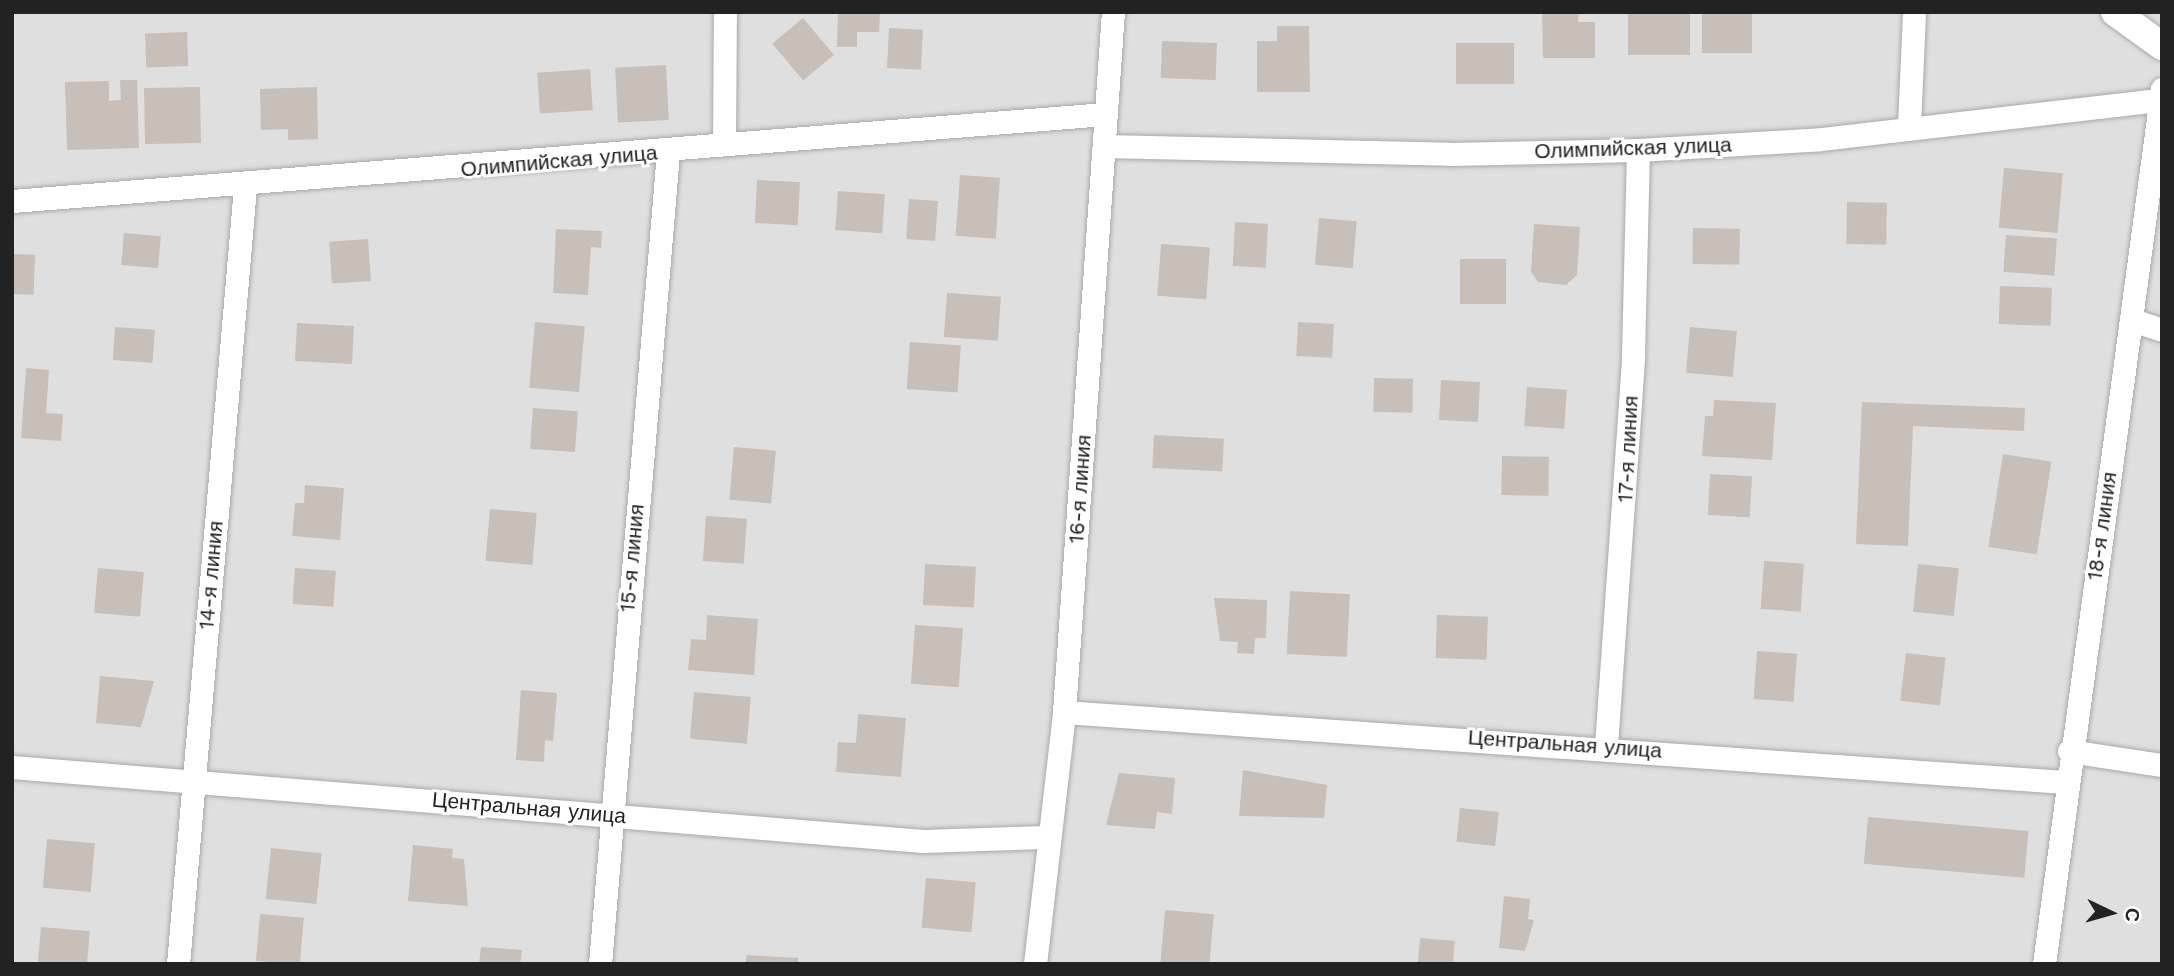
<!DOCTYPE html>
<meta charset="utf-8">
<style>
body{margin:0}
#map{position:relative;width:2174px;height:976px;overflow:hidden;background:#f2efe9;font-family:"Work Sans",sans-serif}
div>[style]{position:absolute}
.residential>*{inset:0;background:#e0dfdf;transform-origin:0 0}
.building>*{inset:0;background:#c7bfb8;transform-origin:0 0}
.roads{filter:drop-shadow(0 0 2px #a9a9a9) drop-shadow(0 0 2px #a9a9a9)}
.minor>*{height:23px;margin:-11.5px;padding:0 11.5px;transform-origin:11.5px;border-radius:11.5px;background:#fff}
.tertiary>*{height:28px;margin:-14px;padding:0 14px;transform-origin:14px;border-radius:14px;background:#fff}
span{translate:-50% -50%;white-space:nowrap;text-align:center;line-height:1.15;-webkit-text-stroke:6px #fff;paint-order:stroke}
.street-label{font-size:21px;color:#222}
.frame{position:absolute;inset:0;border:14px solid #222;pointer-events:none}
.north{position:absolute;left:2076px;top:878px;width:70px;height:70px;-webkit-text-stroke:5px #fff;paint-order:stroke;rotate:95deg;font-size:19px;font-weight:700;line-height:28px;text-align:center;color:#222}
.north::after{content:'';display:block;margin:auto;width:24px;height:32px;background:#222;clip-path:polygon(50% 0,100% 100%,50% 72%,0 100%)}
</style>
<div id="map">
<div class="residential">
<div style="left:12px;top:12px;width:2150px;height:952px"></div>
</div>
<div class="building">
<div style="clip-path:polygon(838px 12px,880px 12px,879px 32px,857px 32px,857px 47px,837px 47px)"></div>
<div style="clip-path:polygon(1542px 12px,1579px 12px,1578px 22px,1595px 22px,1595px 58px,1543px 58px)"></div>
<div style="left:1628px;top:12px;width:62px;height:43px"></div>
<div style="left:1702px;top:12px;width:50px;height:41px"></div>
<div style="left:803px;top:18px;width:48px;height:40px;rotate:50deg"></div>
<div style="clip-path:polygon(1277px 26px,1309px 26px,1310px 92px,1257px 92px,1257px 41px,1277px 41px)"></div>
<div style="left:889px;top:28px;width:34px;height:40px;rotate:3deg"></div>
<div style="left:187px;top:32px;width:34px;height:42px;rotate:88deg"></div>
<div style="left:1162px;top:41px;width:55px;height:37px;rotate:2deg"></div>
<div style="left:1456px;top:43px;width:58px;height:41px"></div>
<div style="left:666px;top:65px;width:55px;height:51px;rotate:87deg"></div>
<div style="left:590px;top:69px;width:41px;height:53px;rotate:86deg"></div>
<div style="clip-path:polygon(120px 80px,137px 80px,139px 148px,67px 150px,65px 82px,109px 81px,109px 101px,121px 100px)"></div>
<div style="left:200px;top:87px;width:56px;height:56px;rotate:89deg"></div>
<div style="clip-path:polygon(317px 87px,318px 139px,288px 140px,288px 129px,261px 130px,260px 89px)"></div>
<div style="left:2004px;top:168px;width:59px;height:60px;rotate:5deg"></div>
<div style="left:960px;top:175px;width:40px;height:61px;rotate:4deg"></div>
<div style="left:757px;top:180px;width:43px;height:43px;rotate:3deg"></div>
<div style="left:838px;top:191px;width:47px;height:39px;rotate:4deg"></div>
<div style="left:909px;top:199px;width:29px;height:40px;rotate:4deg"></div>
<div style="left:1847px;top:202px;width:40px;height:42px;rotate:1deg"></div>
<div style="left:1319px;top:218px;width:38px;height:47px;rotate:5deg"></div>
<div style="left:1235px;top:222px;width:33px;height:44px;rotate:3deg"></div>
<div style="clip-path:polygon(1534px 224px,1580px 227px,1577px 275px,1566px 285px,1538px 282px,1531px 272px)"></div>
<div style="left:1693px;top:228px;width:47px;height:36px;rotate:1deg"></div>
<div style="clip-path:polygon(556px 229px,602px 231px,601px 248px,591px 247px,588px 295px,553px 293px)"></div>
<div style="left:124px;top:233px;width:37px;height:32px;rotate:5deg"></div>
<div style="left:2006px;top:235px;width:51px;height:37px;rotate:4deg"></div>
<div style="left:368px;top:239px;width:42px;height:39px;rotate:86deg"></div>
<div style="left:1161px;top:244px;width:49px;height:52px;rotate:4deg"></div>
<div style="left:12px;top:254px;width:23px;height:40px;rotate:2deg"></div>
<div style="left:1460px;top:259px;width:46px;height:45px"></div>
<div style="left:2000px;top:286px;width:52px;height:38px;rotate:2deg"></div>
<div style="left:947px;top:293px;width:54px;height:44px;rotate:4deg"></div>
<div style="left:535px;top:322px;width:50px;height:66px;rotate:5deg"></div>
<div style="left:1298px;top:322px;width:36px;height:34px;rotate:3deg"></div>
<div style="left:297px;top:323px;width:57px;height:38px;rotate:3deg"></div>
<div style="left:115px;top:327px;width:40px;height:33px;rotate:4deg"></div>
<div style="left:1690px;top:327px;width:47px;height:46px;rotate:5deg"></div>
<div style="left:910px;top:342px;width:51px;height:47px;rotate:4deg"></div>
<div style="clip-path:polygon(26px 368px,49px 370px,46px 413px,63px 414px,61px 441px,21px 438px)"></div>
<div style="left:1374px;top:378px;width:39px;height:34px;rotate:1deg"></div>
<div style="left:1441px;top:380px;width:39px;height:40px;rotate:3deg"></div>
<div style="left:1527px;top:387px;width:40px;height:39px;rotate:4deg"></div>
<div style="clip-path:polygon(1714px 400px,1776px 403px,1772px 460px,1702px 456px,1705px 416px,1713px 416px)"></div>
<div style="clip-path:polygon(1862px 402px,2025px 408px,2024px 431px,1913px 426px,1908px 546px,1856px 544px)"></div>
<div style="left:533px;top:408px;width:45px;height:41px;rotate:4deg"></div>
<div style="left:1154px;top:435px;width:70px;height:33px;rotate:3deg"></div>
<div style="left:734px;top:447px;width:42px;height:53px;rotate:5deg"></div>
<div style="left:2003px;top:454px;width:49px;height:94px;rotate:9deg"></div>
<div style="left:1502px;top:456px;width:47px;height:39px;rotate:1deg"></div>
<div style="left:1710px;top:474px;width:42px;height:41px;rotate:3deg"></div>
<div style="clip-path:polygon(305px 485px,344px 488px,340px 540px,292px 536px,295px 503px,304px 503px)"></div>
<div style="left:490px;top:509px;width:47px;height:52px;rotate:5deg"></div>
<div style="left:706px;top:516px;width:41px;height:45px;rotate:4deg"></div>
<div style="left:1764px;top:561px;width:40px;height:48px;rotate:4deg"></div>
<div style="left:925px;top:564px;width:51px;height:41px;rotate:3deg"></div>
<div style="left:1918px;top:564px;width:41px;height:48px;rotate:6deg"></div>
<div style="left:98px;top:568px;width:46px;height:45px;rotate:5deg"></div>
<div style="left:295px;top:568px;width:41px;height:36px;rotate:4deg"></div>
<div style="left:1290px;top:591px;width:60px;height:63px;rotate:3deg"></div>
<div style="clip-path:polygon(1214px 598px,1267px 600px,1266px 638px,1255px 638px,1254px 654px,1237px 653px,1238px 642px,1220px 641px)"></div>
<div style="clip-path:polygon(707px 615px,758px 619px,754px 675px,688px 670px,691px 639px,706px 640px)"></div>
<div style="left:1437px;top:615px;width:51px;height:43px;rotate:2deg"></div>
<div style="left:915px;top:625px;width:48px;height:59px;rotate:4deg"></div>
<div style="left:1757px;top:651px;width:40px;height:48px;rotate:4deg"></div>
<div style="left:1906px;top:653px;width:40px;height:48px;rotate:7deg"></div>
<div style="clip-path:polygon(100px 676px,154px 681px,141px 727px,96px 723px)"></div>
<div style="clip-path:polygon(521px 690px,557px 693px,553px 741px,545px 740px,544px 762px,516px 760px)"></div>
<div style="left:694px;top:692px;width:57px;height:47px;rotate:5deg"></div>
<div style="clip-path:polygon(858px 714px,906px 718px,901px 777px,836px 772px,838px 742px,856px 743px)"></div>
<div style="clip-path:polygon(1243px 770px,1327px 785px,1324px 818px,1239px 816px)"></div>
<div style="clip-path:polygon(1119px 773px,1175px 778px,1172px 814px,1157px 812px,1155px 829px,1106px 825px)"></div>
<div style="left:1460px;top:808px;width:39px;height:34px;rotate:6deg"></div>
<div style="left:1868px;top:817px;width:161px;height:47px;rotate:5deg"></div>
<div style="left:47px;top:839px;width:48px;height:49px;rotate:5deg"></div>
<div style="clip-path:polygon(413px 845px,453px 849px,452px 858px,464px 859px,468px 906px,408px 901px)"></div>
<div style="left:271px;top:848px;width:51px;height:51px;rotate:6deg"></div>
<div style="left:926px;top:878px;width:50px;height:50px;rotate:5deg"></div>
<div style="clip-path:polygon(1504px 896px,1530px 899px,1528px 919px,1534px 920px,1525px 951px,1499px 948px)"></div>
<div style="left:1165px;top:910px;width:49px;height:53px;rotate:5deg"></div>
<div style="left:260px;top:914px;width:44px;height:47px;rotate:5deg"></div>
<div style="left:41px;top:927px;width:49px;height:37px;rotate:5deg"></div>
<div style="left:1420px;top:938px;width:35px;height:26px;rotate:5deg"></div>
<div style="clip-path:polygon(481px 947px,522px 950px,520px 964px,479px 964px)"></div>
<div style="clip-path:polygon(746px 955px,798px 958px,798px 964px,746px 964px)"></div>
</div>
<div class="roads">
<div class="minor">
<div style="left:1909px;top:124px;width:112px;rotate:-87.4deg"></div>
<div style="left:724px;top:144px;width:132px;rotate:-89.6deg"></div>
<div style="left:1104px;top:146px;width:346px;rotate:1.3deg"></div>
<div style="left:1450px;top:154px;width:188px;rotate:-1.2deg"></div>
<div style="left:1638px;top:150px;width:183px;rotate:-3.4deg"></div>
<div style="left:1821px;top:139px;width:339px;rotate:-6.6deg"></div>
<div style="left:12px;top:201px;width:1097px;rotate:-4.55deg"></div>
<div style="left:2132px;top:320px;width:32px;rotate:18deg"></div>
<div style="left:1064px;top:712px;width:1003px;rotate:4deg"></div>
<div style="left:1606px;top:746px;width:392px;rotate:-86deg"></div>
<div style="left:1633px;top:355px;width:205px;rotate:-88.6deg"></div>
<div style="left:2069px;top:751px;width:94px;rotate:8.6deg"></div>
<div style="left:12px;top:767px;width:914px;rotate:4.64deg"></div>
<div style="left:923px;top:841px;width:123px;rotate:-1.9deg"></div>
<div style="left:178px;top:964px;width:780px;rotate:-85.07deg"></div>
<div style="left:600px;top:964px;width:815px;rotate:-85.21deg"></div>
<div style="left:1035px;top:964px;width:254px;rotate:-83.4deg"></div>
<div style="left:1064px;top:712px;width:702px;rotate:-86deg"></div>
<div style="left:2044px;top:964px;width:883px;rotate:-82.32deg"></div>
</div>
<div class="tertiary">
<div style="left:2115px;top:12px;width:58px;rotate:35.9deg"></div>
</div>
</div>
<div class="street-label">
<span style="left:1633px;top:148px;rotate:-2deg">Олимпийская улица</span>
<span style="left:559px;top:161px;rotate:-5deg">Олимпийская улица</span>
<span style="left:1628px;top:449px;rotate:-87deg">17-я линия</span>
<span style="left:1080px;top:489px;rotate:-86deg">16-я линия</span>
<span style="left:2102px;top:526px;rotate:-82deg">18-я линия</span>
<span style="left:632px;top:558px;rotate:-85deg">15-я линия</span>
<span style="left:211px;top:575px;rotate:-85deg">14-я линия</span>
<span style="left:1565px;top:744px;rotate:4deg">Центральная улица</span>
<span style="left:529px;top:808px;rotate:5deg">Центральная улица</span>
</div>
<div class="frame"></div>
<div class="north">С</div>
</div>
